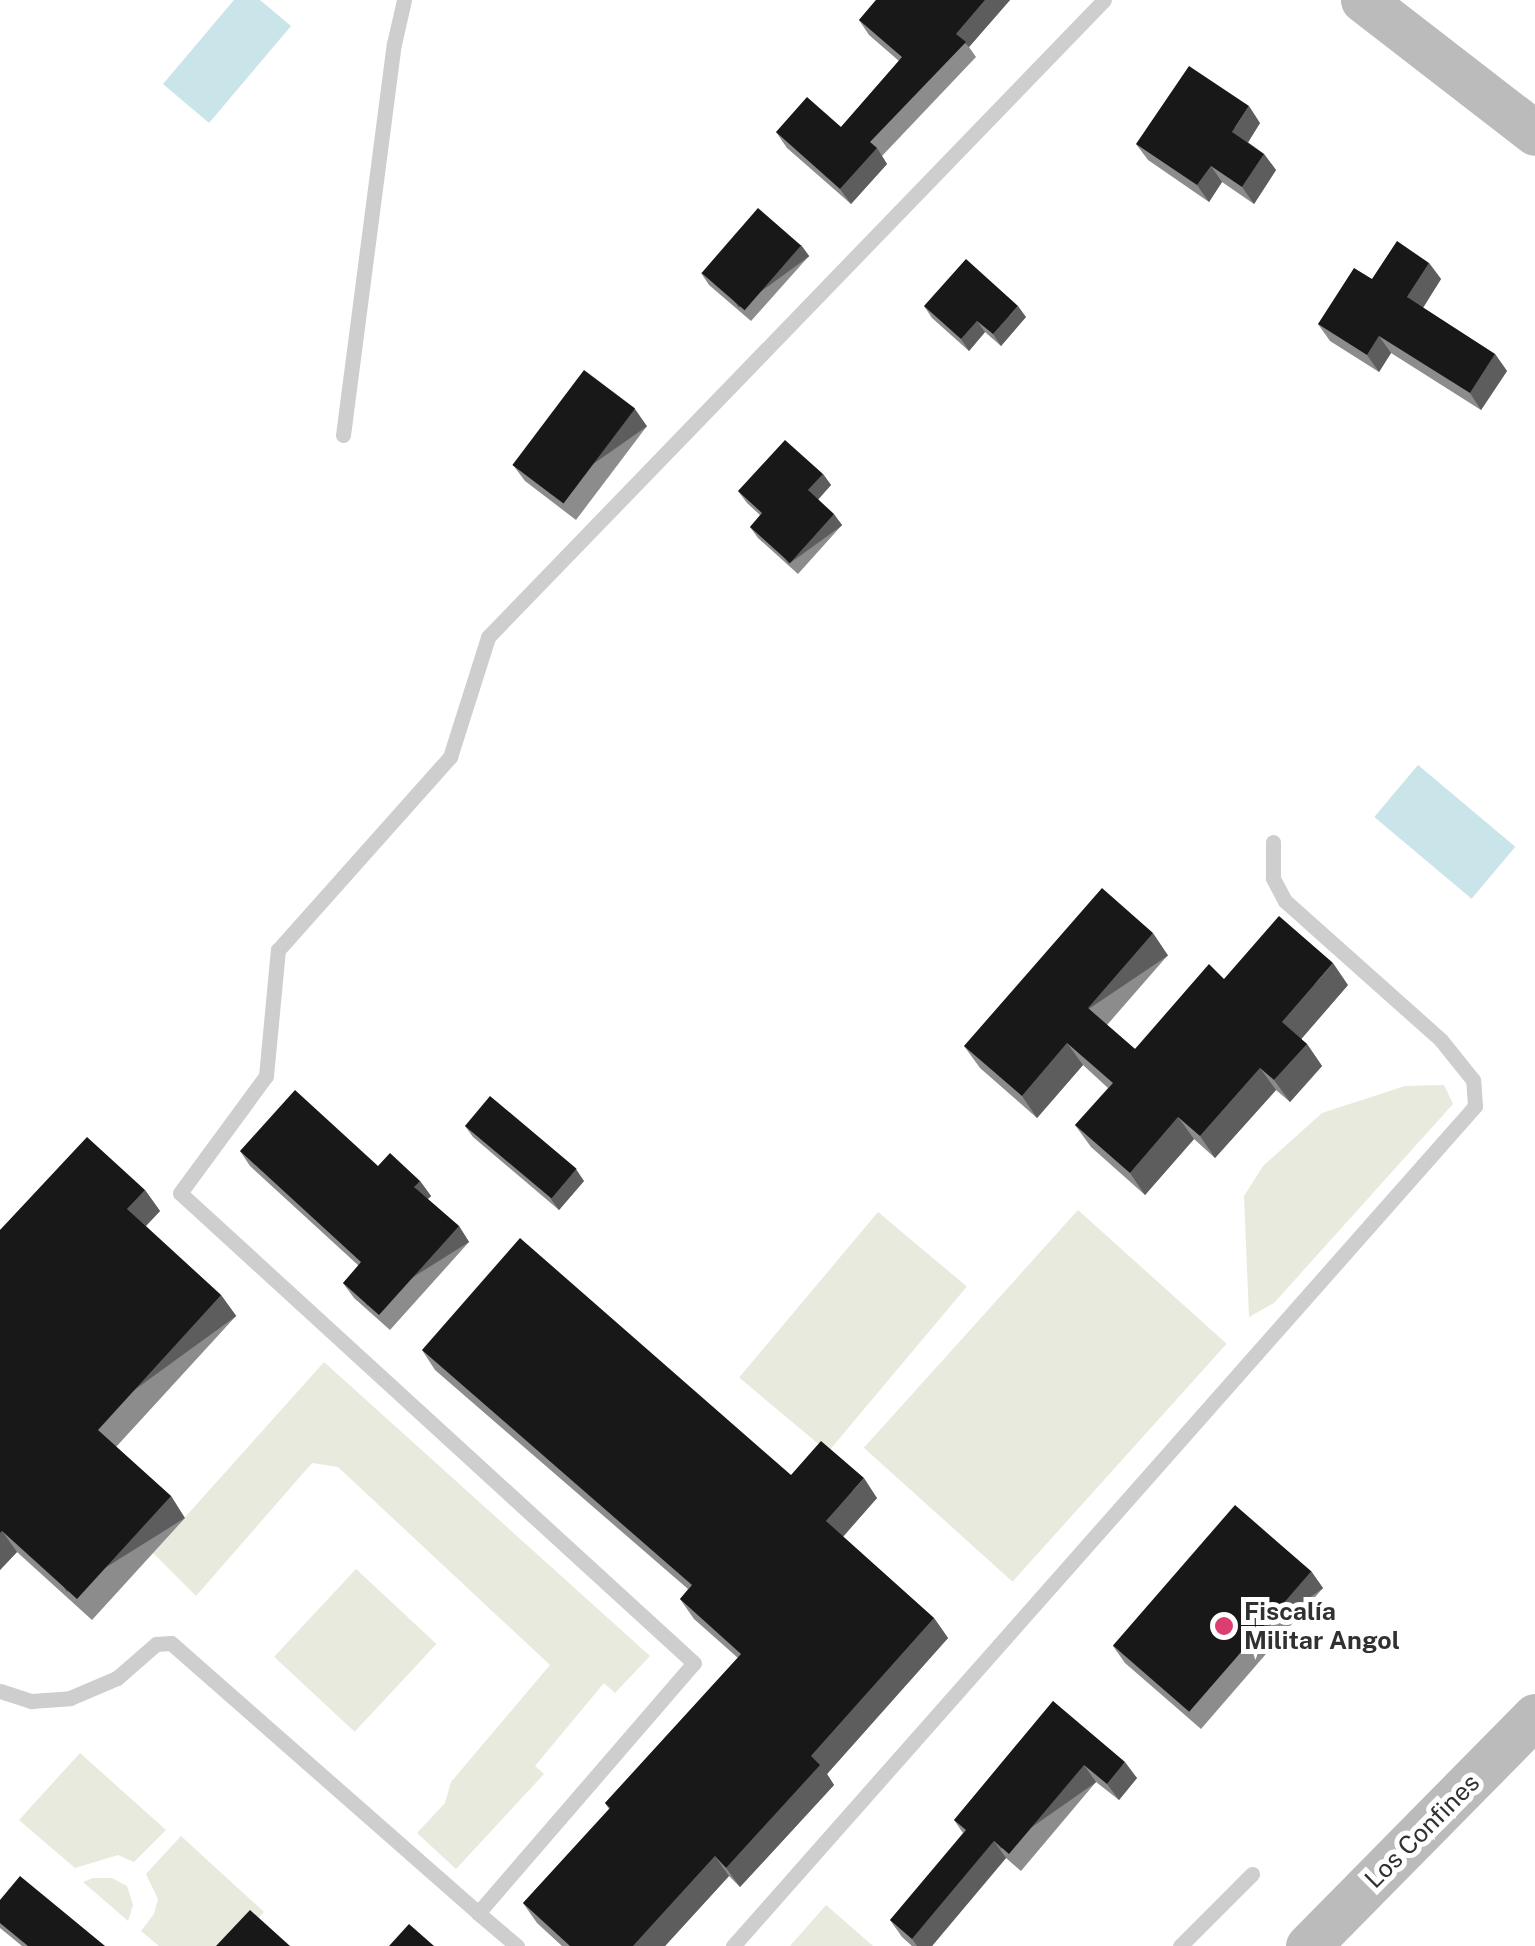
<!DOCTYPE html>
<meta charset="utf-8">
<style>
body{margin:0}
#map{position:relative;width:1535px;height:1946px;overflow:hidden;background:#fff;font-family:"Public Sans",sans-serif}
div>[style]{position:absolute}
.green>*{inset:0;background:#e7eadd;transform-origin:0 0}
.water>*{inset:0;background:#cae5e9;transform-origin:0 0}
.service>*{height:15px;margin:-7.5px;padding:0 7.5px;transform-origin:7.5px;border-radius:7.5px;background:#cecece}
.secondary>*{height:45px;margin:-22.5px;padding:0 22.5px;transform-origin:22.5px;border-radius:22.5px;background:#bbb}
.wall>*{inset:0;background:#8c8c8c}
.shaded-wall>*{inset:0;background:#5d5d5d;transform-origin:0 0}
.building>*{inset:0;background:#181818;transform-origin:0 0}
.dots>*{width:28px;height:28px;translate:-50% -50%;box-sizing:border-box;border:5px solid #fff;border-radius:50%}
span{translate:-50% -50%;white-space:nowrap;text-align:center;line-height:1.15;-webkit-text-stroke:10px #fff;paint-order:stroke}
.poi-label{font-size:25px;color:#313131;font-weight:700}
.left{translate:0 -50%;text-align:left}
.street-label{font-size:25px;color:#313131}
</style>
<div id="map">
<div class="green">
<div style="clip-path:polygon(1444px 1085px,1453px 1104px,1274px 1303px,1249px 1317px,1244px 1196px,1263px 1166px,1322px 1113px,1405px 1086px)"></div>
<div style="left:1078px;top:1210px;width:200px;height:320px;rotate:42deg"></div>
<div style="left:878px;top:1212px;width:116px;height:216px;rotate:40deg"></div>
<div style="clip-path:polygon(324px 1362px,650px 1656px,615px 1693px,604px 1683px,535px 1766px,544px 1774px,456px 1869px,417px 1833px,445px 1803px,451px 1782px,550px 1665px,338px 1467px,312px 1463px,196px 1596px,153px 1553px)"></div>
<div style="left:356px;top:1569px;width:110px;height:120px;rotate:43deg"></div>
<div style="clip-path:polygon(80px 1753px,166px 1830px,134px 1862px,118px 1855px,75px 1868px,19px 1820px)"></div>
<div style="clip-path:polygon(181px 1836px,264px 1912px,234px 1946px,159px 1946px,141px 1931px,154px 1914px,158px 1899px,146px 1874px)"></div>
<div style="clip-path:polygon(93px 1878px,112px 1878px,127px 1886px,133px 1905px,128px 1921px,83px 1882px)"></div>
<div style="clip-path:polygon(826px 1905px,873px 1946px,790px 1946px)"></div>
</div>
<div class="water">
<div style="clip-path:polygon(234px 0,260px 0,291px 26px,209px 123px,163px 84px)"></div>
<div style="left:1418px;top:765px;width:127px;height:68px;rotate:40deg"></div>
</div>
<div class="service">
<div style="left:343px;top:435px;width:394px;rotate:-82.6deg"></div>
<div style="left:394px;top:44px;width:45px;rotate:-77.2deg"></div>
<div style="left:0;top:1691px;width:33px;rotate:18deg"></div>
<div style="left:31px;top:1701px;width:39px;rotate:-4deg"></div>
<div style="left:70px;top:1698px;width:51px;rotate:-23.1deg"></div>
<div style="left:117px;top:1678px;width:52px;rotate:-41.1deg"></div>
<div style="left:156px;top:1644px;width:15px;rotate:-4deg"></div>
<div style="left:171px;top:1643px;width:409px;rotate:41.3deg"></div>
<div style="left:517px;top:1946px;width:51px;rotate:-139.8deg"></div>
<div style="left:478px;top:1913px;width:330px;rotate:-49.2deg"></div>
<div style="left:694px;top:1663px;width:696px;rotate:-137.56deg"></div>
<div style="left:180px;top:1193px;width:145px;rotate:-53.7deg"></div>
<div style="left:266px;top:1076px;width:127px;rotate:-84.6deg"></div>
<div style="left:278px;top:950px;width:259px;rotate:-48.3deg"></div>
<div style="left:450px;top:757px;width:126px;rotate:-72.4deg"></div>
<div style="left:488px;top:637px;width:886px;rotate:-45.96deg"></div>
<div style="left:733px;top:1946px;width:1121px;rotate:-48.54deg"></div>
<div style="left:1475px;top:1106px;width:26px;rotate:-94deg"></div>
<div style="left:1473px;top:1080px;width:51px;rotate:-128.7deg"></div>
<div style="left:1441px;top:1040px;width:209px;rotate:-138.3deg"></div>
<div style="left:1285px;top:901px;width:26px;rotate:-118deg"></div>
<div style="left:1273px;top:878px;width:36px;rotate:-90deg"></div>
<div style="left:1180px;top:1946px;width:102px;rotate:-45deg"></div>
</div>
<div class="secondary">
<div style="left:1363px;top:0;width:217px;rotate:37.7deg"></div>
<div style="left:1308px;top:1946px;width:323px;rotate:-45.4deg"></div>
</div>
<div class="wall">
<div style="clip-path:polygon(876px 0,1010px 0,969px 47px,976px 57px,882px 156px,887px 164px,851px 204px,787px 148px,776px 132px,841px 127px,899px 61px,869px 35px,859px 20px)"></div>
<div style="clip-path:polygon(1260px 123px,1248px 142px,1264px 154px,1276px 170px,1254px 204px,1222px 182px,1209px 202px,1148px 160px,1136px 144px)"></div>
<div style="clip-path:polygon(801px 245px,809px 256px,751px 321px,709px 285px,701px 273px)"></div>
<div style="clip-path:polygon(1429px 263px,1441px 279px,1423px 308px,1495px 354px,1507px 371px,1481px 410px,1391px 353px,1379px 372px,1330px 341px,1318px 324px,1372px 279px)"></div>
<div style="clip-path:polygon(924px 306px,1026px 317px,1001px 346px,985px 332px,969px 351px,932px 318px)"></div>
<div style="clip-path:polygon(647px 426px,576px 520px,525px 481px,513px 465px)"></div>
<div style="clip-path:polygon(823px 474px,831px 485px,818px 499px,842px 525px,798px 574px,758px 538px,750px 527px,760px 515px,747px 503px,738px 491px)"></div>
<div style="clip-path:polygon(1168px 955px,1107px 1025px,1135px 1049px,1224px 979px,1348px 985px,1301px 1039px,1307px 1044px,1322px 1066px,1290px 1102px,1276px 1090px,1215px 1158px,1194px 1139px,1145px 1195px,1091px 1147px,1075px 1125px,1108px 1088px,1083px 1065px,1037px 1118px,980px 1068px,964px 1046px)"></div>
<div style="clip-path:polygon(465px 1126px,584px 1181px,559px 1210px,473px 1137px)"></div>
<div style="clip-path:polygon(240px 1151px,378px 1166px,420px 1181px,431px 1196px,428px 1199px,459px 1226px,469px 1242px,390px 1330px,354px 1298px,343px 1283px,359px 1266px,250px 1166px)"></div>
<div style="clip-path:polygon(145px 1190px,160px 1211px,146px 1226px,221px 1295px,236px 1316px,116px 1447px,171px 1496px,185px 1518px,92px 1620px,17px 1552px,0 1570px,0 1230px)"></div>
<div style="clip-path:polygon(422px 1350px,791px 1475px,877px 1498px,843px 1537px,934px 1618px,948px 1638px,827px 1774px,834px 1785px,740px 1887px,729px 1876px,665px 1946px,562px 1946px,537px 1923px,523px 1903px,609px 1809px,605px 1803px,738px 1658px,694px 1619px,680px 1599px,688px 1589px,435px 1370px)"></div>
<div style="clip-path:polygon(1311px 1571px,1323px 1588px,1201px 1729px,1125px 1663px,1113px 1646px)"></div>
<div style="clip-path:polygon(1053px 1701px,1137px 1778px,1119px 1800px,1096px 1782px,1021px 1871px,1006px 1858px,932px 1946px,912px 1946px,902px 1937px,890px 1920px,963px 1833px,954px 1820px)"></div>
<div style="clip-path:polygon(0 1900px,105px 1946px,22px 1946px,0 1928px)"></div>
</div>
<div class="shaded-wall">
<div style="clip-path:polygon(985px 0,1010px 0,969px 47px,956px 34px)"></div>
<div style="clip-path:polygon(1249px 106px,1260px 123px,1244px 149px,1232px 132px)"></div>
<div style="clip-path:polygon(877px 148px,887px 164px,851px 204px,840px 189px)"></div>
<div style="clip-path:polygon(1264px 154px,1276px 170px,1254px 204px,1242px 187px)"></div>
<div style="clip-path:polygon(1211px 166px,1222px 182px,1209px 202px,1197px 185px)"></div>
<div style="left:801px;top:245px;width:14px;height:87px;rotate:54deg"></div>
<div style="clip-path:polygon(1429px 263px,1441px 279px,1419px 314px,1407px 297px)"></div>
<div style="clip-path:polygon(1018px 306px,1026px 317px,1001px 346px,993px 334px)"></div>
<div style="clip-path:polygon(977px 321px,985px 332px,969px 351px,961px 339px)"></div>
<div style="clip-path:polygon(1379px 336px,1391px 353px,1379px 372px,1367px 355px)"></div>
<div style="clip-path:polygon(1495px 354px,1507px 371px,1481px 410px,1470px 393px)"></div>
<div style="left:635px;top:409px;width:21px;height:118px;rotate:55deg"></div>
<div style="clip-path:polygon(823px 474px,831px 485px,816px 502px,808px 490px)"></div>
<div style="left:834px;top:514px;width:14px;height:66px;rotate:54deg"></div>
<div style="left:1153px;top:933px;width:27px;height:99px;rotate:56deg"></div>
<div style="clip-path:polygon(1333px 963px,1348px 985px,1297px 1044px,1282px 1022px)"></div>
<div style="clip-path:polygon(1067px 1043px,1083px 1065px,1037px 1118px,1022px 1096px)"></div>
<div style="clip-path:polygon(1307px 1044px,1322px 1066px,1290px 1102px,1274px 1080px)"></div>
<div style="clip-path:polygon(1260px 1068px,1276px 1090px,1215px 1158px,1200px 1136px)"></div>
<div style="clip-path:polygon(1178px 1117px,1194px 1139px,1145px 1195px,1130px 1173px)"></div>
<div style="clip-path:polygon(576px 1169px,584px 1181px,559px 1210px,551px 1199px)"></div>
<div style="left:420px;top:1181px;width:19px;height:8px;rotate:54deg"></div>
<div style="clip-path:polygon(145px 1190px,160px 1211px,142px 1230px,127px 1209px)"></div>
<div style="left:459px;top:1226px;width:19px;height:120px;rotate:58deg"></div>
<div style="left:221px;top:1295px;width:26px;height:183px;rotate:54deg"></div>
<div style="clip-path:polygon(864px 1478px,877px 1498px,839px 1541px,826px 1521px)"></div>
<div style="left:171px;top:1496px;width:26px;height:139px;rotate:58deg"></div>
<div style="clip-path:polygon(2px 1531px,17px 1552px,0 1570px,0 1533px)"></div>
<div style="left:1311px;top:1571px;width:21px;height:186px;rotate:55deg"></div>
<div style="clip-path:polygon(934px 1618px,948px 1638px,827px 1774px,834px 1785px,740px 1887px,726px 1868px,811px 1756px)"></div>
<div style="clip-path:polygon(1125px 1762px,1137px 1778px,1119px 1800px,1107px 1784px)"></div>
<div style="left:1084px;top:1765px;width:21px;height:116px;rotate:55deg"></div>
<div style="clip-path:polygon(994px 1841px,1006px 1858px,932px 1946px,917px 1946px,912px 1939px)"></div>
<div style="clip-path:polygon(715px 1856px,729px 1876px,665px 1946px,633px 1946px)"></div>
</div>
<div class="building">
<div style="clip-path:polygon(876px 0,985px 0,956px 34px,966px 42px,870px 142px,877px 148px,840px 189px,776px 132px,807px 97px,841px 127px,902px 57px,859px 20px)"></div>
<div style="clip-path:polygon(1189px 66px,1249px 106px,1232px 132px,1264px 154px,1242px 187px,1211px 166px,1197px 185px,1136px 144px)"></div>
<div style="left:758px;top:208px;width:57px;height:86px;rotate:41deg"></div>
<div style="clip-path:polygon(1397px 241px,1429px 263px,1407px 297px,1495px 354px,1470px 393px,1379px 336px,1367px 355px,1318px 324px,1354px 268px,1372px 279px)"></div>
<div style="clip-path:polygon(966px 259px,1018px 306px,993px 334px,977px 321px,961px 339px,924px 306px)"></div>
<div style="left:584px;top:370px;width:64px;height:119px;rotate:37deg"></div>
<div style="clip-path:polygon(785px 440px,823px 474px,808px 490px,834px 514px,790px 563px,750px 527px,762px 513px,738px 491px)"></div>
<div style="clip-path:polygon(1102px 888px,1153px 933px,1088px 1008px,1135px 1049px,1209px 964px,1224px 979px,1279px 916px,1333px 963px,1282px 1022px,1307px 1044px,1274px 1080px,1260px 1068px,1200px 1136px,1178px 1117px,1130px 1173px,1075px 1125px,1113px 1083px,1067px 1043px,1022px 1096px,964px 1046px)"></div>
<div style="clip-path:polygon(295px 1090px,378px 1166px,390px 1153px,420px 1181px,414px 1187px,459px 1226px,379px 1315px,343px 1283px,361px 1262px,240px 1151px)"></div>
<div style="left:490px;top:1096px;width:113px;height:39px;rotate:40deg"></div>
<div style="clip-path:polygon(87px 1137px,145px 1190px,127px 1209px,221px 1295px,98px 1430px,171px 1496px,77px 1599px,2px 1531px,0 1533px,0 1230px)"></div>
<div style="clip-path:polygon(520px 1238px,791px 1475px,821px 1441px,864px 1478px,826px 1521px,934px 1618px,811px 1756px,820px 1765px,726px 1868px,715px 1856px,633px 1946px,570px 1946px,523px 1903px,610px 1808px,605px 1803px,741px 1654px,680px 1599px,692px 1585px,422px 1350px)"></div>
<div style="left:1235px;top:1505px;width:101px;height:186px;rotate:41deg"></div>
<div style="clip-path:polygon(1053px 1701px,1125px 1762px,1107px 1784px,1084px 1765px,1009px 1854px,994px 1841px,912px 1939px,890px 1920px,966px 1830px,954px 1820px)"></div>
<div style="clip-path:polygon(20px 1876px,105px 1946px,28px 1946px,0 1923px,0 1900px)"></div>
<div style="clip-path:polygon(250px 1910px,290px 1946px,216px 1946px)"></div>
<div style="clip-path:polygon(409px 1924px,434px 1946px,389px 1946px)"></div>
</div>
<div class="dots">
<div style="left:1224px;top:1626px;background:#dd3e72"></div>
</div>
<div class="poi-label">
<span class="left" style="left:1244px;top:1626px">Fiscalía<br>Militar Angol</span>
</div>
<div class="street-label">
<span style="left:1422px;top:1831px;rotate:-45deg">Los Confines</span>
</div>
</div>
